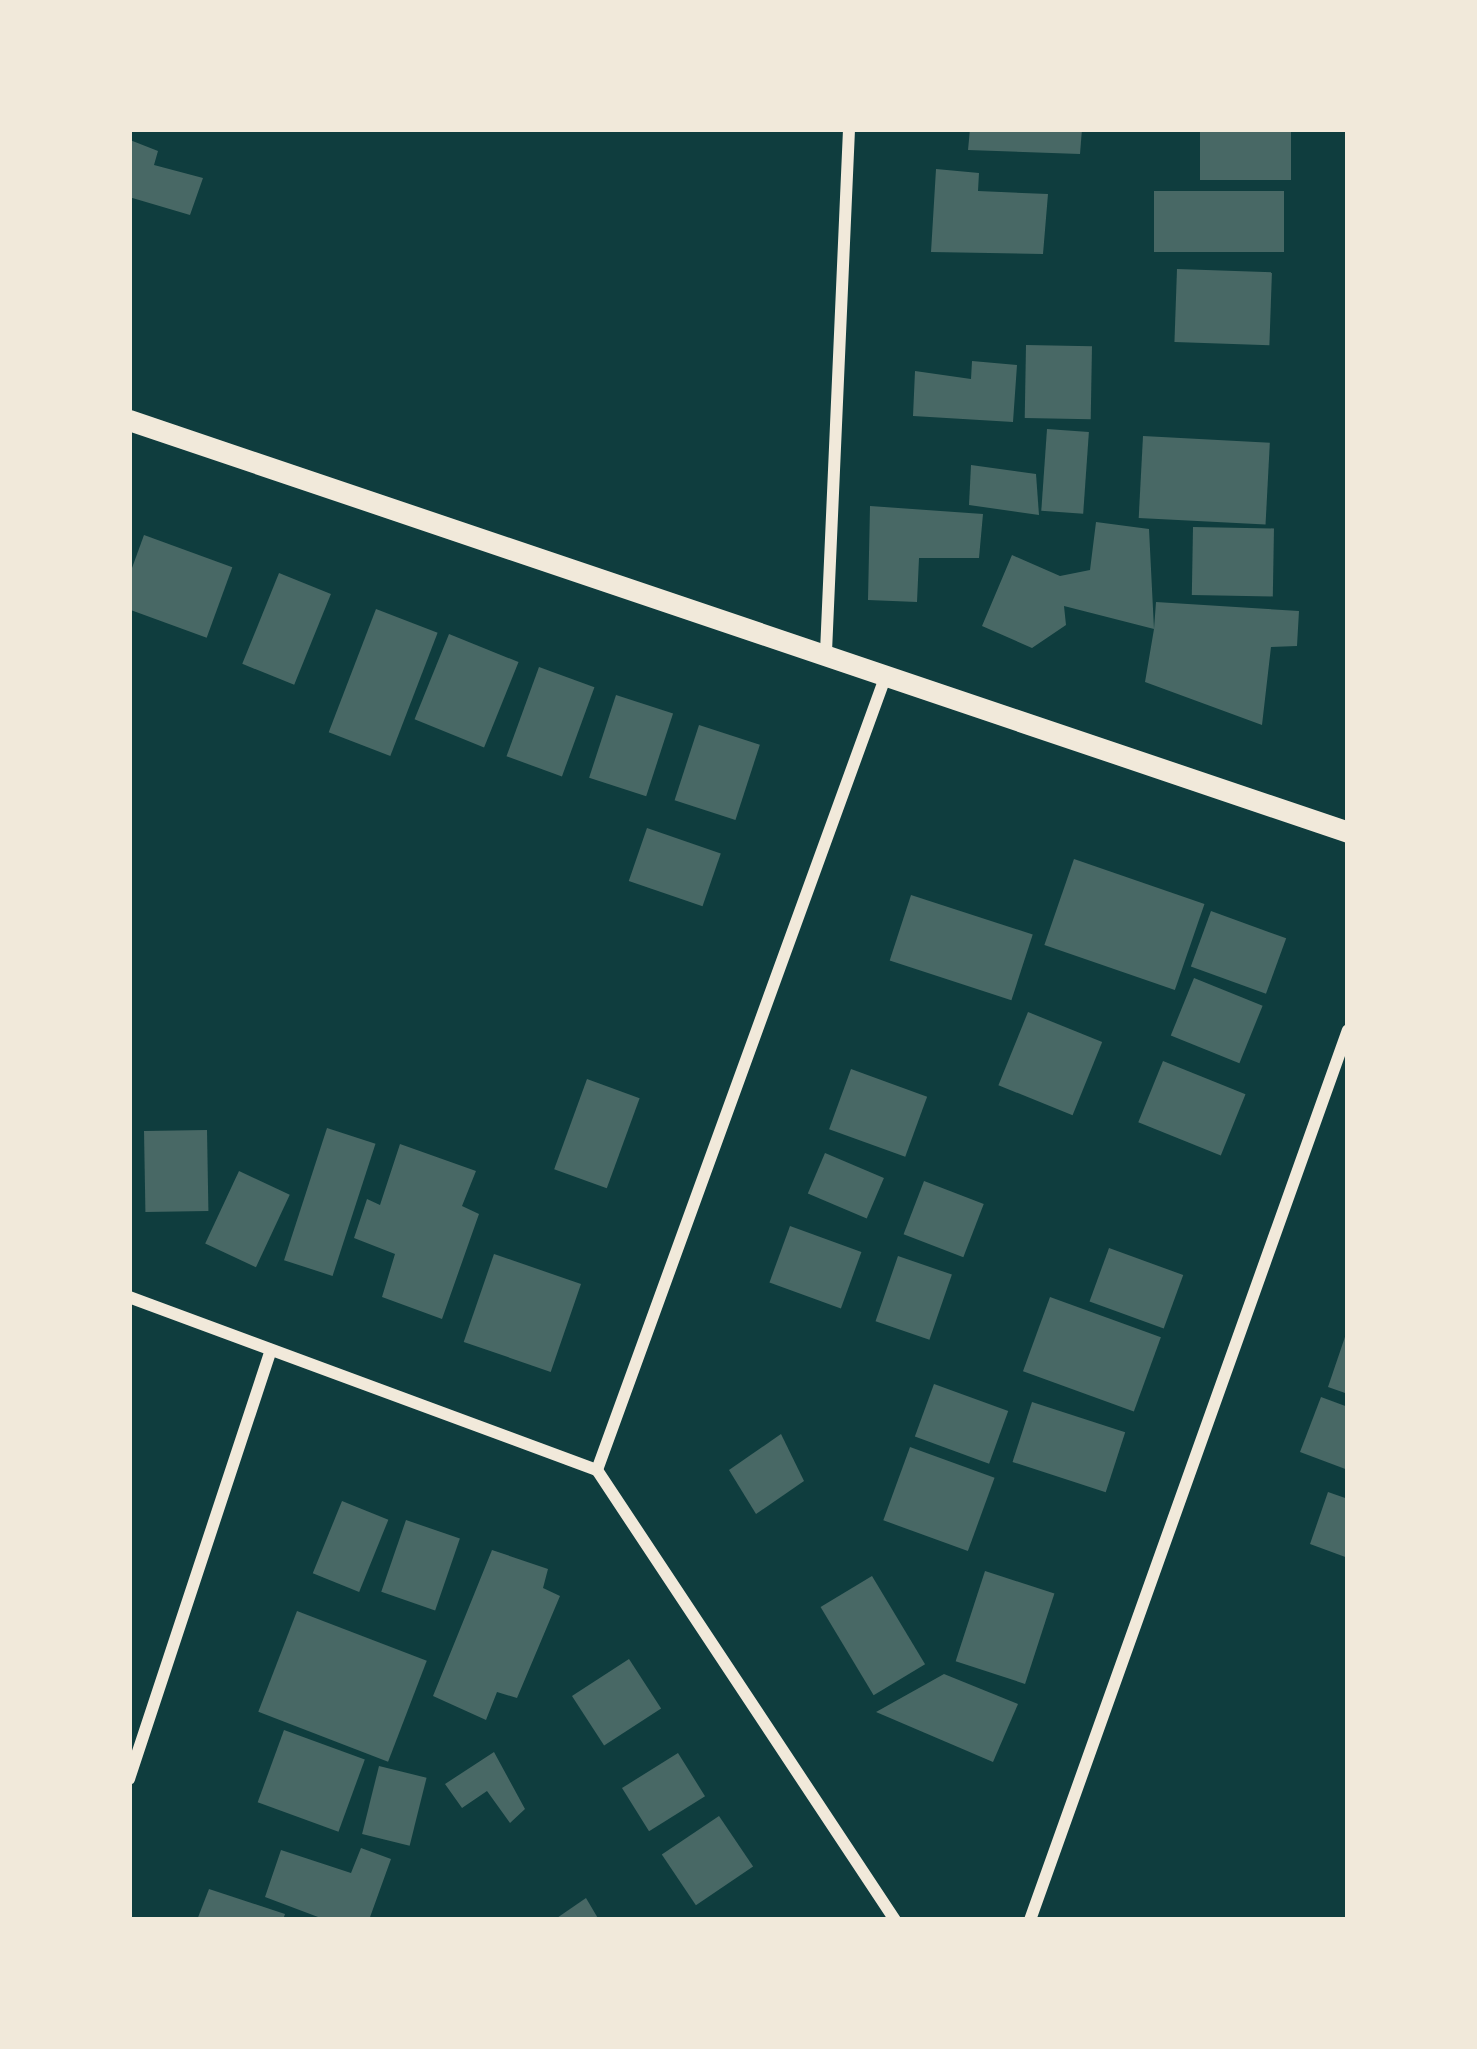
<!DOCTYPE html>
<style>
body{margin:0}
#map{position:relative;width:1477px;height:2049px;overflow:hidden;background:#0f3d3e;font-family:"Alegreya Sans",sans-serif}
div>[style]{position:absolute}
.building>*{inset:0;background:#486865;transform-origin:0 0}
.minor>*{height:12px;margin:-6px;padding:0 6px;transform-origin:6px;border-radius:6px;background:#f1e9da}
.tertiary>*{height:21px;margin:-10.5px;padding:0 10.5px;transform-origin:10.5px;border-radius:10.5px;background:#f1e9da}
span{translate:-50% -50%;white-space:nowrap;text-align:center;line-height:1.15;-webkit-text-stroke:9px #f1e9da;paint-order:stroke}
.frame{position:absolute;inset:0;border:132px solid #f1e9da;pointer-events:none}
</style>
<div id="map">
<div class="building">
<div style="clip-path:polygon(970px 129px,1082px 129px,1080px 154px,968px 150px)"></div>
<div style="left:1200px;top:129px;width:91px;height:51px"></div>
<div style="clip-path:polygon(130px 140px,158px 151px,154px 165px,203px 178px,190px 215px,129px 197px)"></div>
<div style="clip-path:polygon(936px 169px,979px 173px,978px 191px,1048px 194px,1043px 254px,931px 252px)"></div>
<div style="left:1284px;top:191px;width:61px;height:130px;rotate:90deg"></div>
<div style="left:1177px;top:269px;width:95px;height:73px;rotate:2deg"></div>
<div style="left:1026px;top:345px;width:66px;height:73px;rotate:1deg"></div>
<div style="clip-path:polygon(972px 361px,1017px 365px,1013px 422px,913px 416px,915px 371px,971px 379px)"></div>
<div style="left:1047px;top:429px;width:42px;height:82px;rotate:4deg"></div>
<div style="left:1143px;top:436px;width:127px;height:82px;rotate:3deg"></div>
<div style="clip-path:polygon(971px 465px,1036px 474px,1039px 515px,969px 505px)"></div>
<div style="clip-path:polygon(870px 506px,983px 514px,979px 558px,919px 558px,917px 602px,868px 600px)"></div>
<div style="clip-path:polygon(1096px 522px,1149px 529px,1154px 629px,1156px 602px,1299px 611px,1297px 646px,1271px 647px,1262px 725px,1145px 682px,1154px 629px,1064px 606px,1066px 625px,1032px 648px,982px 626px,1012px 555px,1060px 576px,1090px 570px)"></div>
<div style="left:1193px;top:527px;width:81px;height:68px;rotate:1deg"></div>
<div style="left:144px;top:535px;width:94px;height:75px;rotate:20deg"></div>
<div style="left:279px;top:573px;width:56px;height:98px;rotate:22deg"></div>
<div style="left:376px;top:609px;width:66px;height:132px;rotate:21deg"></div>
<div style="left:449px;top:634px;width:75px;height:92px;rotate:22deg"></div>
<div style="left:539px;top:667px;width:59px;height:95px;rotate:20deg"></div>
<div style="left:616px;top:695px;width:60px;height:87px;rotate:18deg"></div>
<div style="left:699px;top:725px;width:64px;height:79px;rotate:18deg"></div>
<div style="left:647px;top:828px;width:78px;height:56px;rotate:19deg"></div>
<div style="left:1074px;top:859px;width:138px;height:91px;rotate:19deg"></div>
<div style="left:911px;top:895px;width:128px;height:69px;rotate:18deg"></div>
<div style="left:1211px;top:911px;width:80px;height:59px;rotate:20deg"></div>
<div style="left:1194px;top:978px;width:74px;height:62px;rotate:22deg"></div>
<div style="left:1028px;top:1012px;width:80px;height:79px;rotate:22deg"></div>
<div style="left:1163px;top:1061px;width:89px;height:66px;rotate:22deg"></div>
<div style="left:851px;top:1069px;width:81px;height:64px;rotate:20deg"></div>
<div style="left:587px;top:1079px;width:56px;height:96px;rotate:20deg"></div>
<div style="left:327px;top:1128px;width:51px;height:139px;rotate:18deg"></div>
<div style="left:207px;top:1130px;width:81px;height:63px;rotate:89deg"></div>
<div style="clip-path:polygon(400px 1144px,476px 1171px,462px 1206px,479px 1214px,442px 1319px,382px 1297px,395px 1254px,354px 1238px,367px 1199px,380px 1205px)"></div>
<div style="left:825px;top:1153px;width:64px;height:44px;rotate:23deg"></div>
<div style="left:239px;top:1171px;width:56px;height:80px;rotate:25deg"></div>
<div style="left:924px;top:1181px;width:64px;height:57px;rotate:21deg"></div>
<div style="left:790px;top:1226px;width:76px;height:60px;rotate:20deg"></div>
<div style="left:1109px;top:1248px;width:79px;height:57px;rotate:20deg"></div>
<div style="left:494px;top:1254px;width:92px;height:93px;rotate:19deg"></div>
<div style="left:898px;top:1256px;width:57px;height:69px;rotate:19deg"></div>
<div style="left:1050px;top:1297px;width:118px;height:79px;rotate:20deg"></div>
<div style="clip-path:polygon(1347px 1331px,1348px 1331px,1348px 1394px,1328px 1387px)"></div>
<div style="left:934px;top:1384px;width:79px;height:56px;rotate:20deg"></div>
<div style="clip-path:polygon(1321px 1397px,1348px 1407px,1348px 1470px,1300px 1452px)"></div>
<div style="left:1032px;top:1402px;width:98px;height:63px;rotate:18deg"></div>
<div style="clip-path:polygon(781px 1434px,804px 1481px,756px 1514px,729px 1470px)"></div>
<div style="left:910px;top:1447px;width:90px;height:78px;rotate:20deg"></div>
<div style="clip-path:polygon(1328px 1492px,1348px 1499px,1348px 1558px,1310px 1544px)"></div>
<div style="left:342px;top:1501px;width:50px;height:78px;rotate:22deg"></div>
<div style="left:406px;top:1520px;width:57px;height:76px;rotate:19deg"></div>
<div style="clip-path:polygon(492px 1550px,548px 1569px,543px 1588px,560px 1596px,517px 1698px,497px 1692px,486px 1720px,433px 1696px)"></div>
<div style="left:985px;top:1571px;width:73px;height:95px;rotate:18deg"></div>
<div style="left:872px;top:1576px;width:103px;height:60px;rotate:59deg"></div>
<div style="left:297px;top:1611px;width:139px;height:108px;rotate:21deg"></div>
<div style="left:629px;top:1659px;width:59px;height:68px;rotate:57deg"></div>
<div style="clip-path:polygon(944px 1674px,1018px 1704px,993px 1762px,876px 1712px)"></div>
<div style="left:284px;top:1730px;width:86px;height:77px;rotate:20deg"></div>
<div style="clip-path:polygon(494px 1752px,525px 1809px,510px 1823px,487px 1791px,462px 1808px,445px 1784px)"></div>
<div style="left:678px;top:1753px;width:51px;height:66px;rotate:58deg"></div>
<div style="left:379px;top:1766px;width:49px;height:70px;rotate:14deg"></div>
<div style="left:719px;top:1816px;width:61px;height:69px;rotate:56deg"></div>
<div style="clip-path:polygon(361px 1848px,391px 1859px,369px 1920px,326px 1920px,265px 1897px,281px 1850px,351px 1873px)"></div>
<div style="clip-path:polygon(209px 1889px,285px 1914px,283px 1920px,197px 1920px)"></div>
<div style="clip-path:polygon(586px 1898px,599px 1920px,554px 1920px)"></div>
</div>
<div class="minor">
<div style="left:826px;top:652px;width:524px;rotate:-87.48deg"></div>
<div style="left:129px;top:1297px;width:499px;rotate:20.3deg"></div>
<div style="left:597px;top:1470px;width:540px;rotate:56.49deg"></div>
<div style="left:597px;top:1470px;width:846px;rotate:-70.02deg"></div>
<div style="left:129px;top:1779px;width:452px;rotate:-71.7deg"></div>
<div style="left:1030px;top:1920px;width:945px;rotate:-70.34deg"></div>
</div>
<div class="tertiary">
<div style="left:129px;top:420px;width:1287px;rotate:18.67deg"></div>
</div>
<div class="frame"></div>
</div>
